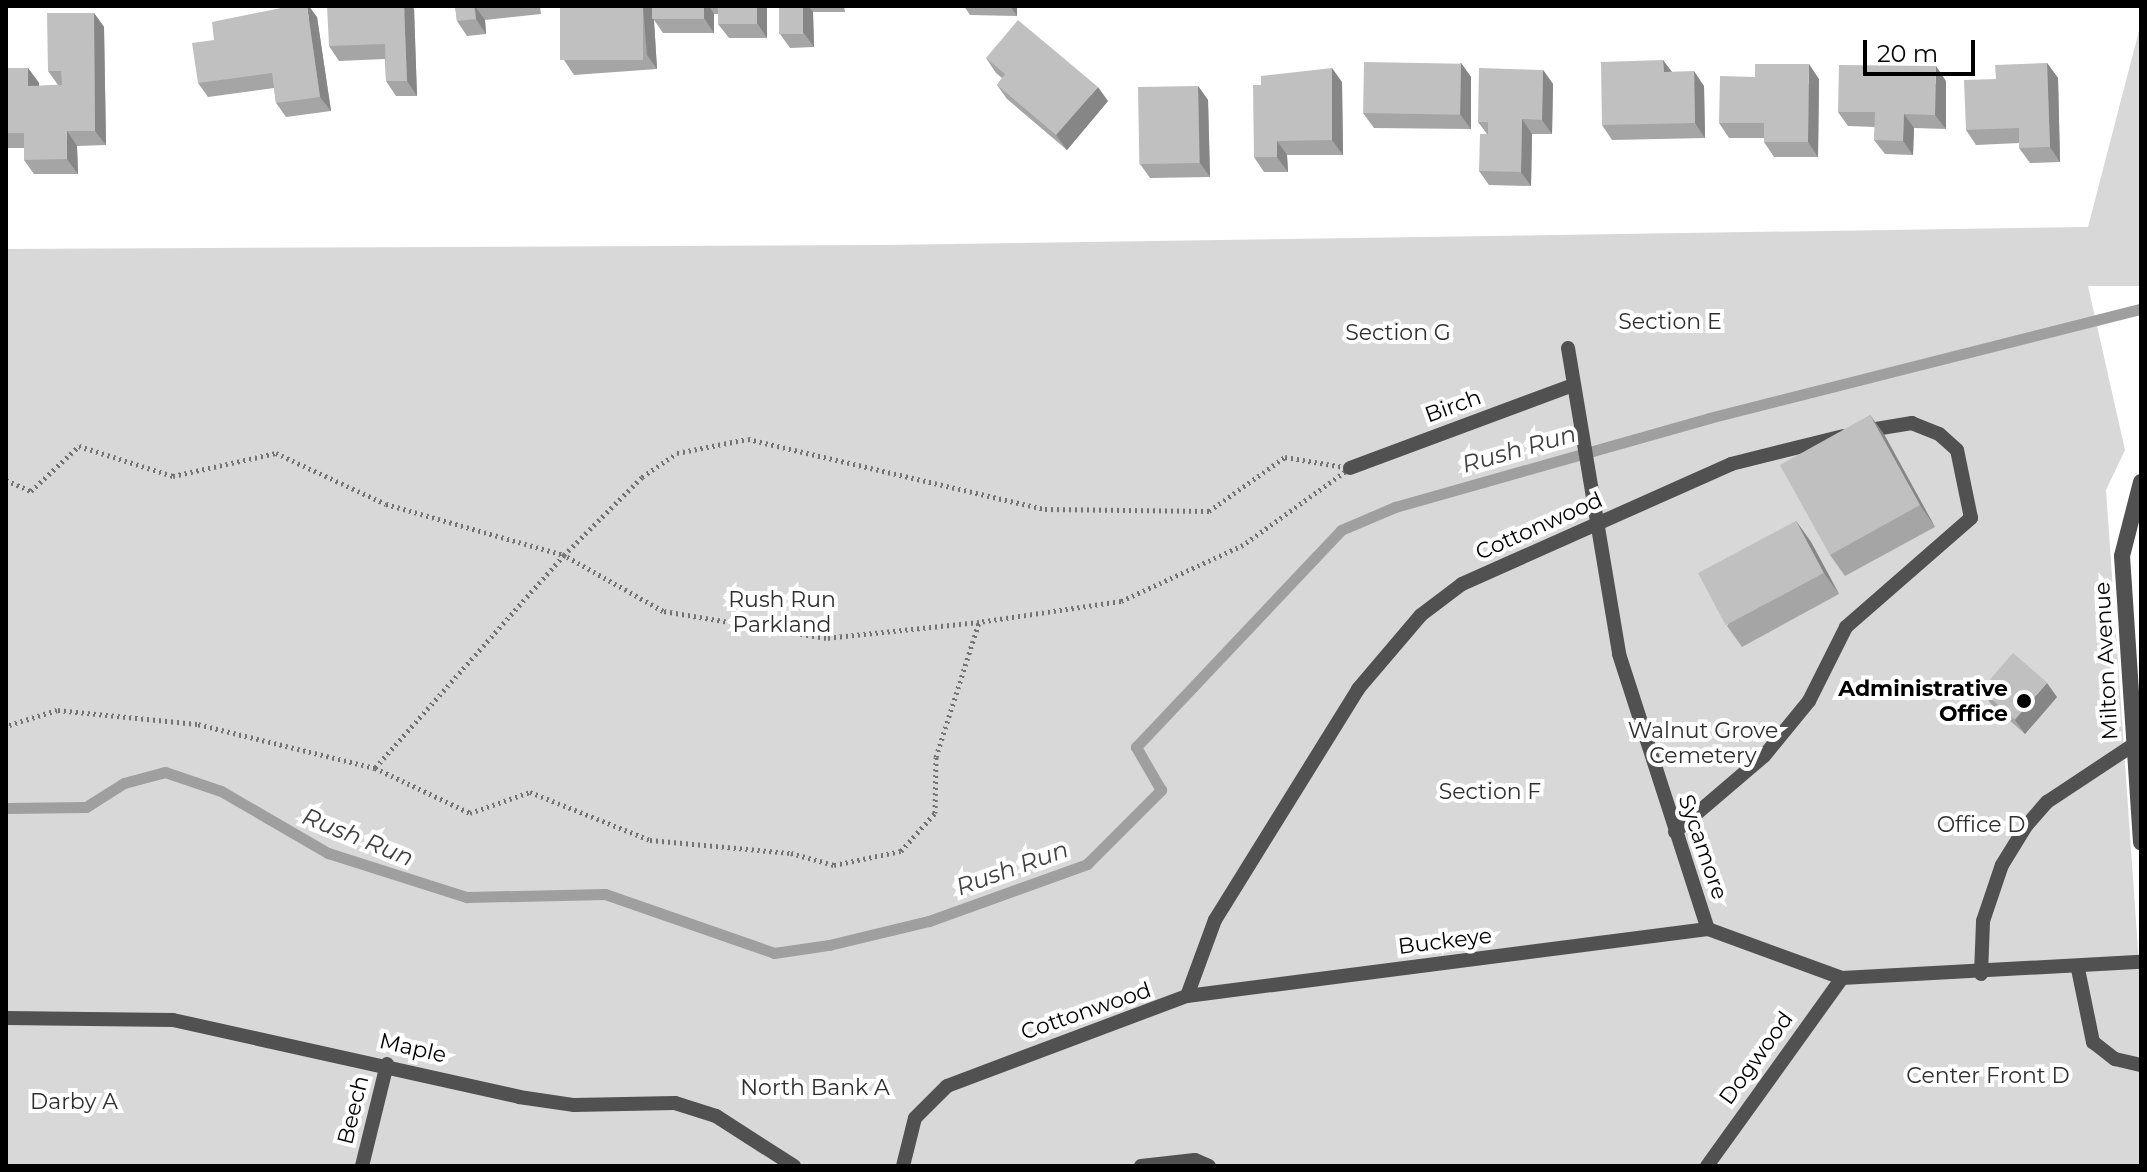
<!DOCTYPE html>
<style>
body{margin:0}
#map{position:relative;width:2147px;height:1172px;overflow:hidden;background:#fff;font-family:Montserrat,sans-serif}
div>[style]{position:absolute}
.green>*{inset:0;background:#d8d8d8}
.stream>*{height:11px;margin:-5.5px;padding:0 5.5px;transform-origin:5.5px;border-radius:5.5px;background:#9f9f9f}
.path>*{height:5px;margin-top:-2.5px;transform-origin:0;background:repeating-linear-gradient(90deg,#737373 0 2px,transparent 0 6px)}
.service>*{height:14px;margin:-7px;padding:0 7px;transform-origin:7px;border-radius:7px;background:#515151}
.minor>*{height:16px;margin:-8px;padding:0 8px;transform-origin:8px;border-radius:8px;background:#515151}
.wall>*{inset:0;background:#a5a5a5}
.shaded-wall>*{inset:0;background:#868686}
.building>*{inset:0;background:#c0c0c0;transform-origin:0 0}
.dots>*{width:22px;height:22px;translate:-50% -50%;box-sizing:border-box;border:4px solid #fff;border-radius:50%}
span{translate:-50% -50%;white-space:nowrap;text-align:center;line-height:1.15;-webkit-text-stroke:8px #fff;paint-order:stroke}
.park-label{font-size:22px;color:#2f2f2f}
.street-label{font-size:22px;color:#000}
.poi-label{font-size:22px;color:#000;font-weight:700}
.right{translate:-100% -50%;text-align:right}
.water-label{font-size:24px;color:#404040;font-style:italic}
.frame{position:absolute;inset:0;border:8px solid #000;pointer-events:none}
.scale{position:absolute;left:1863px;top:40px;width:112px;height:36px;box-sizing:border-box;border:4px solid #000;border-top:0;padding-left:10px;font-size:24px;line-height:28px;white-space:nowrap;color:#000;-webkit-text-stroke:6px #fff;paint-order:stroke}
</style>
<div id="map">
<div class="green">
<div style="clip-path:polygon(2141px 23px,2141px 286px,2088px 286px,2125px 450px,2106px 490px,2141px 993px,2141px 1166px,6px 1166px,6px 249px,885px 245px,2088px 227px)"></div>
</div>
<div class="stream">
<div style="left:6px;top:808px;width:80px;rotate:-0.7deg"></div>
<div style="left:86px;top:807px;width:45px;rotate:-32.3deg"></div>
<div style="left:124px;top:783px;width:42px;rotate:-15deg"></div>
<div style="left:165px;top:772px;width:59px;rotate:18.7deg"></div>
<div style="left:221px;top:791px;width:124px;rotate:30.1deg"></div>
<div style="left:328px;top:853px;width:146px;rotate:17.6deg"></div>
<div style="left:467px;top:897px;width:138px;rotate:-1.2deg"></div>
<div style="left:605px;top:894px;width:179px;rotate:19.2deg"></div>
<div style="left:774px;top:953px;width:56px;rotate:-8.3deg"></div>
<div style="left:829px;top:945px;width:103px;rotate:-13.5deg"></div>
<div style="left:929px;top:921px;width:168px;rotate:-19.8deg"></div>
<div style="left:1087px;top:864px;width:105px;rotate:-45deg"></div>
<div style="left:1161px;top:790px;width:50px;rotate:-120.2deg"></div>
<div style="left:1136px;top:747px;width:299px;rotate:-46.6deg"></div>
<div style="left:1341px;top:530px;width:59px;rotate:-23.1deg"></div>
<div style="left:1395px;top:507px;width:326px;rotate:-15.8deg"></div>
<div style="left:1709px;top:418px;width:446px;rotate:-14.2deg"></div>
</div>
<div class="path">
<div style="left:748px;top:439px;width:305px;rotate:13.3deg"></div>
<div style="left:1045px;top:509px;width:164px;rotate:0.7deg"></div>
<div style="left:1209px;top:511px;width:93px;rotate:-35.4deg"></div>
<div style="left:1285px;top:457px;width:66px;rotate:9.6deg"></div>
<div style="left:1350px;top:468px;width:132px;rotate:144.3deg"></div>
<div style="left:1243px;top:545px;width:134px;rotate:155.3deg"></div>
<div style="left:1121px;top:601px;width:144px;rotate:171.6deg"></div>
<div style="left:979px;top:622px;width:154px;rotate:174deg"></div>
<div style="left:826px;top:638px;width:165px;rotate:-170.6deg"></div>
<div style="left:663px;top:611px;width:114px;rotate:-150.5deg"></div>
<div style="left:564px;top:555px;width:110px;rotate:-45deg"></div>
<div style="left:642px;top:477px;width:42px;rotate:-34.4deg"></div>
<div style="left:677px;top:453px;width:72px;rotate:-11.2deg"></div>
<div style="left:6px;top:480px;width:27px;rotate:24deg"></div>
<div style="left:31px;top:491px;width:66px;rotate:-43.2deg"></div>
<div style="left:79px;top:446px;width:99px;rotate:17.7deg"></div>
<div style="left:173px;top:476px;width:106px;rotate:-12.6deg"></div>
<div style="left:276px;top:453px;width:121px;rotate:24.9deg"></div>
<div style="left:386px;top:504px;width:185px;rotate:16deg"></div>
<div style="left:564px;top:555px;width:285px;rotate:131.6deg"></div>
<div style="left:375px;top:768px;width:183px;rotate:-166.1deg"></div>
<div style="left:197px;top:724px;width:141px;rotate:-174.3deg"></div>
<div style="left:57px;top:710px;width:53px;rotate:162.6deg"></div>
<div style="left:375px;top:768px;width:105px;rotate:25.3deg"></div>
<div style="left:470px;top:813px;width:64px;rotate:-19.3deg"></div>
<div style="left:530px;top:792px;width:129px;rotate:21.8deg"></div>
<div style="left:650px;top:840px;width:142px;rotate:5.3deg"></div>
<div style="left:791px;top:853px;width:45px;rotate:15.6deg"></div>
<div style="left:834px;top:865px;width:68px;rotate:-11.8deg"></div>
<div style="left:901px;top:851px;width:51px;rotate:-48.2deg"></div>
<div style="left:935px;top:813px;width:56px;rotate:-89deg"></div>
<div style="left:936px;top:757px;width:142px;rotate:-72.3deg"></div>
</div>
<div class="service">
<div style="left:1568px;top:348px;width:310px;rotate:80.5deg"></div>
<div style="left:1619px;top:654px;width:289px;rotate:72.1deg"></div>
<div style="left:1708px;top:929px;width:143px;rotate:20.1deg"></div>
<div style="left:1842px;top:978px;width:299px;rotate:-3.1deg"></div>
<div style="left:1350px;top:468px;width:236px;rotate:-20.4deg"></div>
<div style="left:1675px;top:832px;width:117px;rotate:-40.5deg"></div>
<div style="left:1764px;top:756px;width:71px;rotate:-50.7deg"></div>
<div style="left:1809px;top:701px;width:83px;rotate:-63.4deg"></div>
<div style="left:1846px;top:627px;width:166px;rotate:-41.1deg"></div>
<div style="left:1971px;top:518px;width:69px;rotate:-101.6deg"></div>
<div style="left:1957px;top:450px;width:24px;rotate:-138deg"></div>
<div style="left:1939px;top:434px;width:29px;rotate:-158deg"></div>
<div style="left:1912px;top:423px;width:50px;rotate:170.7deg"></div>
<div style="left:2078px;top:969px;width:75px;rotate:78.4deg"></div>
<div style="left:2093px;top:1042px;width:28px;rotate:38deg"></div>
<div style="left:2115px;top:1059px;width:27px;rotate:13deg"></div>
<div style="left:1981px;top:974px;width:53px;rotate:-87.8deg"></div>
<div style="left:1983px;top:921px;width:59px;rotate:-71.3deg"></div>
<div style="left:2002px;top:865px;width:46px;rotate:-58.4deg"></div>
<div style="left:2026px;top:826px;width:32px;rotate:-49deg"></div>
<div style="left:2047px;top:802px;width:103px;rotate:-33.5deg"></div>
<div style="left:1187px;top:996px;width:525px;rotate:-7.33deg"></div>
<div style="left:6px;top:1018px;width:167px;rotate:0.7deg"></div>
<div style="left:173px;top:1020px;width:354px;rotate:12.5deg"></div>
<div style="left:519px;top:1097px;width:56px;rotate:8.3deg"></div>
<div style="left:574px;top:1105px;width:101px;rotate:-1.1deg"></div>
<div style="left:675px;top:1103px;width:43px;rotate:17.6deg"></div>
<div style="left:716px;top:1116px;width:93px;rotate:32.7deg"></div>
<div style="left:362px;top:1166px;width:105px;rotate:-76.2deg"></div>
<div style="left:903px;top:1166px;width:49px;rotate:-76deg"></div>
<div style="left:915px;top:1118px;width:45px;rotate:-45deg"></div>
<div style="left:947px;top:1086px;width:256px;rotate:-20.6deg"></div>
<div style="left:1187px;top:996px;width:81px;rotate:-69.8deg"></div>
<div style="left:1215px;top:920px;width:272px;rotate:-58.2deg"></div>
<div style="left:1358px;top:689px;width:97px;rotate:-49.6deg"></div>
<div style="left:1421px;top:615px;width:51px;rotate:-37.1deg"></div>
<div style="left:1462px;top:584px;width:295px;rotate:-24deg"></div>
<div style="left:1731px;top:464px;width:115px;rotate:-14deg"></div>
<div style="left:1141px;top:1166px;width:54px;rotate:-6.3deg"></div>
<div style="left:1195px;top:1160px;width:15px;rotate:23deg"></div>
<div style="left:1707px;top:1166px;width:231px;rotate:-54.3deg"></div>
</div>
<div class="minor">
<div style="left:2141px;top:482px;width:76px;rotate:104.4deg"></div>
<div style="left:2122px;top:556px;width:287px;rotate:86.2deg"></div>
</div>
<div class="wall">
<div style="clip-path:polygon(455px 6px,540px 6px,541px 14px,485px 20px,486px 34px,467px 36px,457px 21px)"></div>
<div style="clip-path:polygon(560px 6px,767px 6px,767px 38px,729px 38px,718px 24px,718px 14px,714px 14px,714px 33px,663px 33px,654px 20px,657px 69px,574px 75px,564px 60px)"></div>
<div style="clip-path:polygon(779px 6px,844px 6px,845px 12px,813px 12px,814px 47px,790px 48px,780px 34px)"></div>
<div style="clip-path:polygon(964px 6px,1017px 6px,1017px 16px,970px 15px)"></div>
<div style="clip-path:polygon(414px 9px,417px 96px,396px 96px,386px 81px,385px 59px,339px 61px,329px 46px)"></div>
<div style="clip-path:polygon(94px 13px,104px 27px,106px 145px,77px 146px,78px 174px,34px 174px,24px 160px,24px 148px,6px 148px,6px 68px,28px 68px,39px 83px,39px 86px,58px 85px,48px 71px)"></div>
<div style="clip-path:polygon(317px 17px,331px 111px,286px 117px,276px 103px,274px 88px,208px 97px,198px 83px,214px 40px)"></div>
<div style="clip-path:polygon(986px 58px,1108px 101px,1067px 150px,1007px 99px,997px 85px,1002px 78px,996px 73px)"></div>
<div style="clip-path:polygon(1663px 60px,1672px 72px,1704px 86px,1705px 138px,1612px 140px,1602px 125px)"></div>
<div style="clip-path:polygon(1461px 63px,1471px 77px,1471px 129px,1374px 128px,1363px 113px)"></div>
<div style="clip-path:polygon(2047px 63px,2058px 78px,2060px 162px,2030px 163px,2019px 148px,2019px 143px,1976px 145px,1966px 130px,1996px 79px)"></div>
<div style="clip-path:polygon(1543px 70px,1553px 84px,1552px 134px,1532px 134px,1531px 186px,1489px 185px,1479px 171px,1487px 134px,1478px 122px)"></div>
<div style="clip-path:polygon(1819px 79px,1818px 157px,1774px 157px,1764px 142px,1764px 138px,1729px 138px,1719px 123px)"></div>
<div style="clip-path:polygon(1946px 81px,1946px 129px,1914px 128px,1913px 155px,1885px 154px,1874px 140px,1875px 127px,1848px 126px,1838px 112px)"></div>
<div style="clip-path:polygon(1342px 82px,1343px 155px,1287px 155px,1288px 172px,1264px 172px,1254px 157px)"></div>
<div style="clip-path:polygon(1198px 86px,1208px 100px,1210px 177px,1150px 178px,1140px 164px)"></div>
<div style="clip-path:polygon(1870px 415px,1885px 436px,1935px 527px,1845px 576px,1830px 555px)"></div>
<div style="clip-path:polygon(1796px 521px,1811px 542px,1839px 594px,1742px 647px,1727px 626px)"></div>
<div style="clip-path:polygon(1981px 690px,2057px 697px,2025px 734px,1991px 704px)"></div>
</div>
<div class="shaded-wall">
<div style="clip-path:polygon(307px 6px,309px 6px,317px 17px,331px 111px,320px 97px)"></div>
<div style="clip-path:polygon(404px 6px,412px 6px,414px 9px,417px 96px,407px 81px)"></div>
<div style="clip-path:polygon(475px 6px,485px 20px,486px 34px,476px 19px)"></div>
<div style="clip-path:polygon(643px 6px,653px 6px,657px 69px,647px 55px)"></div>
<div style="clip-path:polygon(704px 6px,709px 6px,714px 14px,714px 33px,704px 18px)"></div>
<div style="clip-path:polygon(757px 6px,767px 6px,767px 38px,757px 23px)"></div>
<div style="clip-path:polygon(803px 6px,808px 6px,813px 12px,814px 47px,803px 32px)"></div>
<div style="clip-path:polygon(1010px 6px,1017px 6px,1017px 16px)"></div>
<div style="clip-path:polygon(94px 13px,104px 27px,106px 145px,95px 131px)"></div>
<div style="clip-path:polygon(1663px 60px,1674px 75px,1664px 72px)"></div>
<div style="clip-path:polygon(1461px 63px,1471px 77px,1471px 129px,1460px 114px)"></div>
<div style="clip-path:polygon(2047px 63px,2058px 78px,2060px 162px,2050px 147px)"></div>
<div style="clip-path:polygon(1809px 64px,1819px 79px,1818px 157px,1808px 142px)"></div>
<div style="clip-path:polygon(1936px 66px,1946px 81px,1946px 129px,1935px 115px)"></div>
<div style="clip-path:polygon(28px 68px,39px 83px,39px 100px,28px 86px)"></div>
<div style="clip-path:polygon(1332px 68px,1342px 82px,1343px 155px,1332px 140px)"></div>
<div style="clip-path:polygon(1543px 70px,1553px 84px,1552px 134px,1542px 120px)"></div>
<div style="clip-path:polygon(1694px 71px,1704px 86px,1705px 138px,1695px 123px)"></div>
<div style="clip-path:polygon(1198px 86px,1208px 100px,1210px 177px,1200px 163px)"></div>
<div style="clip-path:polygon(1098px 87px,1108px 101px,1067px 150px,1056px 135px)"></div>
<div style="clip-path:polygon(1904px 114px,1914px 128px,1913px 155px,1903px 141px)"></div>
<div style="clip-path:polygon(1522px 119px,1532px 134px,1531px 186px,1521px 172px)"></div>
<div style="clip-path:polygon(67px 131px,77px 146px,78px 174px,67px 159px)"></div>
<div style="clip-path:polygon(1277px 141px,1287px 155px,1288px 172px,1277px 157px)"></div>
<div style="clip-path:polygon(1870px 415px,1885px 436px,1935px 527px,1920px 505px)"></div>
<div style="clip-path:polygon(1796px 521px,1811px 542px,1839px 594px,1824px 573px)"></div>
<div style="clip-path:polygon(2047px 683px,2057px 697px,2025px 734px,2015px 720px)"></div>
</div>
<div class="building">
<div style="clip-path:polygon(291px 6px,307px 6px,320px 97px,276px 103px,272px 73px,198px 83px,192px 43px,214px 40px,212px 22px)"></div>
<div style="clip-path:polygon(327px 6px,404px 6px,407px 81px,386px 81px,385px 44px,329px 46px)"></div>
<div style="clip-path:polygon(455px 6px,474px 6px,476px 19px,457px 21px)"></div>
<div style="left:560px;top:6px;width:83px;height:54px"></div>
<div style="left:652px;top:6px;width:52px;height:13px"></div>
<div style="left:718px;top:6px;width:39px;height:18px"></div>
<div style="left:779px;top:6px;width:24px;height:28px"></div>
<div style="clip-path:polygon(47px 13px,94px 13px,95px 131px,67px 131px,67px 159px,24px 160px,24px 133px,6px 133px,6px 68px,28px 68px,28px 86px,62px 85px,61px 71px,48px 71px)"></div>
<div style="clip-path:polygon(1018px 20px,1098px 87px,1056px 135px,997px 85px,1005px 74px,986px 58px)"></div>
<div style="clip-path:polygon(1663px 60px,1664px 72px,1694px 71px,1695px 123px,1602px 125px,1601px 62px)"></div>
<div style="left:1364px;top:62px;width:97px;height:51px;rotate:1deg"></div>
<div style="clip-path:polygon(2047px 63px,2050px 147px,2019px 148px,2019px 128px,1966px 130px,1964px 80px,1996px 79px,1995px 65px)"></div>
<div style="clip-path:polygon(1755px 64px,1809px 64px,1808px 142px,1764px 142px,1764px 123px,1719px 123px,1720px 76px,1755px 77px)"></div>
<div style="clip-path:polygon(1839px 65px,1936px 66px,1935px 115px,1904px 114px,1903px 141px,1874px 140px,1875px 112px,1838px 112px)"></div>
<div style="clip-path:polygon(1332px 68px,1332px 140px,1277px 141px,1277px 157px,1254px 157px,1253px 85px,1261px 85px,1261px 76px)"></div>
<div style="clip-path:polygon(1479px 68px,1543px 70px,1542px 120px,1522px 119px,1521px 172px,1479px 171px,1480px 134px,1488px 134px,1488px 122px,1478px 122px)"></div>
<div style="left:1198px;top:86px;width:77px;height:60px;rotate:89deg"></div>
<div style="left:1870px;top:415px;width:103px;height:103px;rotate:61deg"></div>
<div style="left:1796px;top:521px;width:59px;height:111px;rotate:62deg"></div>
<div style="left:2013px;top:653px;width:45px;height:49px;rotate:41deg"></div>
</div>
<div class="dots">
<div style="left:2024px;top:701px;background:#000"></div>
</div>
<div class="park-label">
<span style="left:1670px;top:322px">Section E</span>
<span style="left:1398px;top:333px">Section G</span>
<span style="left:782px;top:612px">Rush Run<br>Parkland</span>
<span style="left:1703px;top:743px">Walnut Grove<br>Cemetery</span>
<span style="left:1490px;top:792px">Section F</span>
<span style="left:1981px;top:825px">Office D</span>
<span style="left:1988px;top:1076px">Center Front D</span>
<span style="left:815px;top:1088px">North Bank A</span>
<span style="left:74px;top:1102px">Darby A</span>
</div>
<div class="street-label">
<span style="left:1453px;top:406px;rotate:-20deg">Birch</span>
<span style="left:1539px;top:526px;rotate:-24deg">Cottonwood</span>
<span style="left:2106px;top:661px;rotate:-93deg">Milton Avenue</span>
<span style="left:1703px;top:847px;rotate:71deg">Sycamore</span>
<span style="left:1445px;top:941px;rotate:-7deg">Buckeye</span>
<span style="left:1086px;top:1011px;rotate:-19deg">Cottonwood</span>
<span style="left:413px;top:1048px;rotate:13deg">Maple</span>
<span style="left:1756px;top:1058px;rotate:-54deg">Dogwood</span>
<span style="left:353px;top:1110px;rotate:-76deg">Beech</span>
</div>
<div class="poi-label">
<span class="right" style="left:2008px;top:701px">Administrative<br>Office</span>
</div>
<div class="water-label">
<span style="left:1519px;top:449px;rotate:-16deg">Rush Run</span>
<span style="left:358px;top:837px;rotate:22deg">Rush Run</span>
<span style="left:1012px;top:868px;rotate:-20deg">Rush Run</span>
</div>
<div class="frame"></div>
<div class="scale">20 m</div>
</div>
